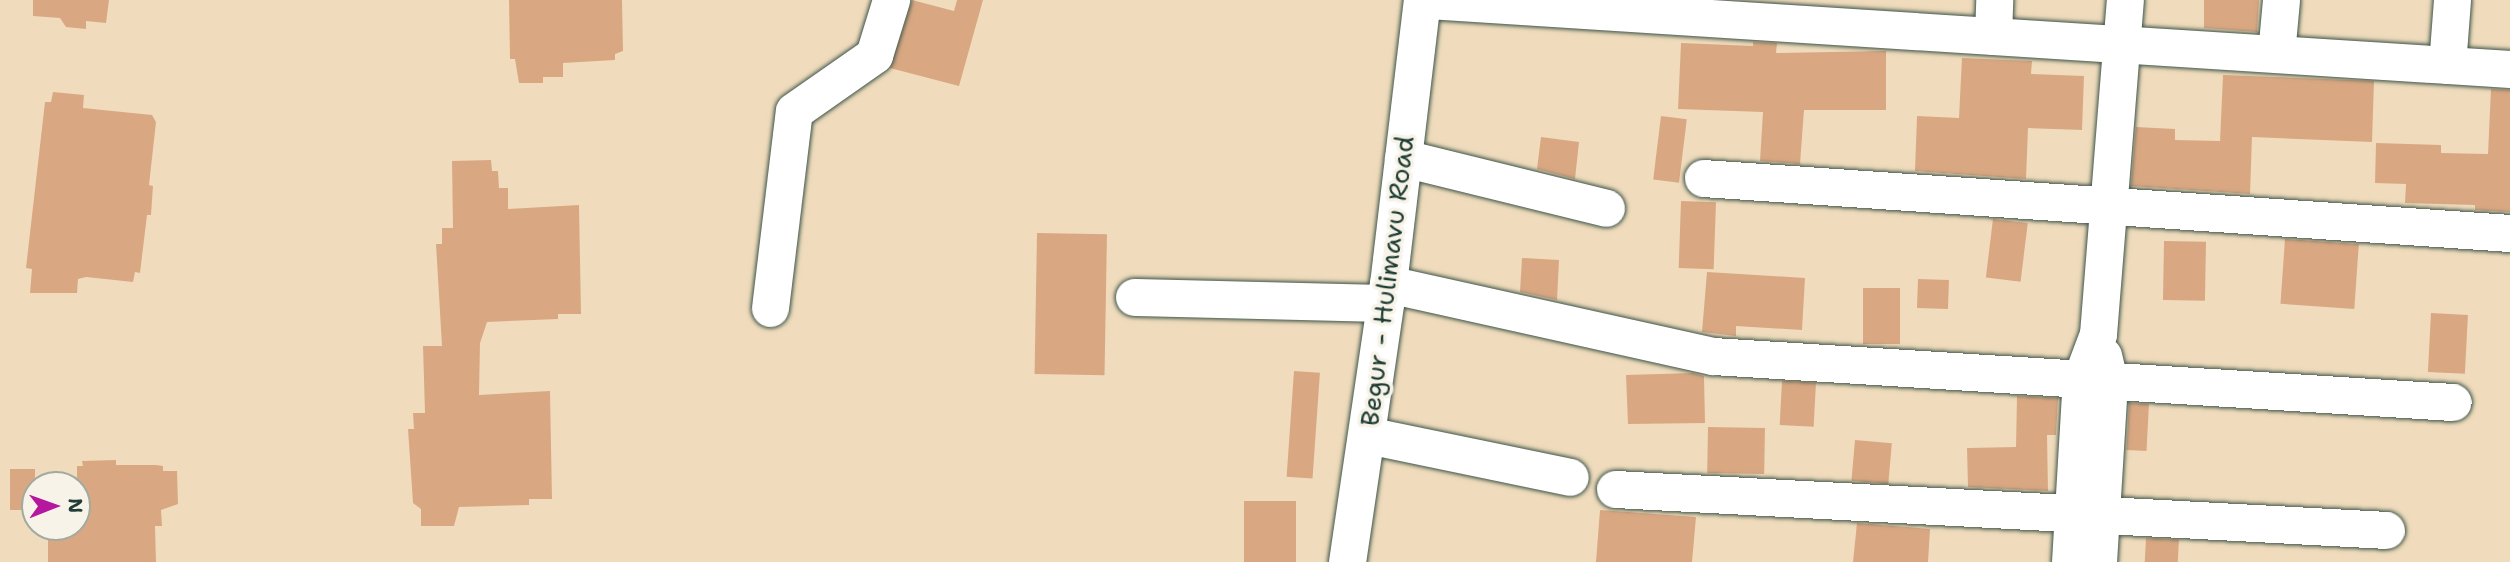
<!DOCTYPE html>
<style>
body{margin:0}
#map{position:relative;width:2510px;height:562px;overflow:hidden;background:#f0dcbd;font-family:"Shantell Sans",sans-serif}
div>[style]{position:absolute}
.building>*{inset:0;background:#d9a883;transform-origin:0 0}
.roads{filter:drop-shadow(0 0 2px #3e5549) drop-shadow(0 0 2px #3e5549)}
.minor>*{height:37px;margin:-18.5px;padding:0 18.5px;transform-origin:18.5px;border-radius:18.5px;background:#fff}
span{translate:-50% -50%;white-space:nowrap;text-align:center;line-height:1.15;-webkit-text-stroke:7px #f7f3e8;paint-order:stroke}
.street-label{font-size:26px;color:#1f3d34}
.north{position:absolute;left:21px;top:471px;width:70px;height:70px;box-sizing:border-box;background:#f7f3e8;border:2px solid #a1aaa0;border-radius:50%;rotate:89deg;font-size:19px;font-weight:700;line-height:28px;text-align:center;color:#1f3d34}
.north::after{content:'';display:block;margin:auto;width:24px;height:32px;background:#b5179e;clip-path:polygon(50% 0,100% 100%,50% 72%,0 100%)}
</style>
<div id="map">
<div class="building">
<div style="clip-path:polygon(33px 0,109px 0,106px 23px,86px 21px,86px 29px,66px 27px,60px 18px,33px 16px)"></div>
<div style="clip-path:polygon(509px 0,622px 0,623px 51px,615px 54px,615px 60px,563px 63px,563px 77px,543px 77px,543px 83px,519px 83px,515px 59px,510px 59px)"></div>
<div style="clip-path:polygon(912px 0,954px 11px,957px 0,983px 0,959px 86px,890px 68px)"></div>
<div style="clip-path:polygon(2204px 0,2259px 0,2257px 32px,2204px 28px)"></div>
<div style="clip-path:polygon(1753px 42px,1777px 43px,1776px 53px,1886px 51px,1886px 110px,1804px 110px,1800px 164px,1760px 161px,1763px 112px,1678px 109px,1681px 43px,1753px 46px)"></div>
<div style="clip-path:polygon(1962px 58px,2032px 61px,2031px 74px,2084px 76px,2082px 130px,2028px 128px,2026px 179px,1915px 171px,1917px 116px,1959px 118px)"></div>
<div style="clip-path:polygon(2223px 75px,2374px 81px,2372px 142px,2252px 137px,2250px 194px,2131px 186px,2136px 127px,2175px 129px,2175px 140px,2220px 141px)"></div>
<div style="clip-path:polygon(2491px 89px,2510px 90px,2510px 212px,2475px 210px,2475px 205px,2405px 203px,2406px 184px,2375px 183px,2376px 143px,2441px 145px,2441px 153px,2488px 154px)"></div>
<div style="clip-path:polygon(53px 92px,84px 95px,83px 108px,152px 115px,156px 122px,149px 185px,153px 186px,151px 215px,147px 215px,140px 273px,135px 272px,133px 282px,86px 277px,78px 279px,77px 293px,30px 293px,32px 269px,26px 268px,45px 102px,51px 102px)"></div>
<div style="left:1661px;top:116px;width:26px;height:64px;rotate:7deg"></div>
<div style="clip-path:polygon(1541px 137px,1579px 142px,1575px 179px,1537px 169px)"></div>
<div style="clip-path:polygon(491px 160px,492px 171px,498px 171px,499px 188px,508px 188px,508px 209px,579px 205px,581px 314px,558px 314px,558px 319px,487px 322px,480px 343px,479px 395px,550px 391px,552px 499px,529px 499px,529px 505px,459px 507px,454px 526px,421px 526px,421px 509px,413px 503px,408px 429px,414px 429px,413px 413px,425px 413px,423px 346px,442px 346px,436px 244px,442px 244px,442px 228px,453px 228px,452px 161px)"></div>
<div style="left:1681px;top:201px;width:35px;height:67px;rotate:2deg"></div>
<div style="left:1993px;top:219px;width:35px;height:59px;rotate:7deg"></div>
<div style="left:1037px;top:233px;width:70px;height:141px;rotate:1deg"></div>
<div style="left:2285px;top:239px;width:74px;height:65px;rotate:4deg"></div>
<div style="left:2164px;top:241px;width:42px;height:59px;rotate:1deg"></div>
<div style="clip-path:polygon(1522px 258px,1559px 260px,1557px 300px,1520px 292px)"></div>
<div style="clip-path:polygon(1707px 272px,1805px 278px,1802px 330px,1736px 326px,1736px 336px,1702px 332px)"></div>
<div style="left:1918px;top:279px;width:31px;height:29px;rotate:2deg"></div>
<div style="left:1863px;top:288px;width:37px;height:56px"></div>
<div style="left:2431px;top:313px;width:37px;height:59px;rotate:3deg"></div>
<div style="left:1294px;top:371px;width:26px;height:106px;rotate:4deg"></div>
<div style="clip-path:polygon(1693px 373px,1704px 376px,1705px 423px,1628px 424px,1626px 375px)"></div>
<div style="left:1782px;top:381px;width:34px;height:44px;rotate:3deg"></div>
<div style="clip-path:polygon(2017px 396px,2058px 398px,2056px 435px,2047px 435px,2048px 491px,1968px 487px,1967px 448px,2016px 447px)"></div>
<div style="left:2129px;top:403px;width:20px;height:47px;rotate:3deg"></div>
<div style="left:1708px;top:427px;width:57px;height:46px;rotate:1deg"></div>
<div style="left:1855px;top:440px;width:37px;height:41px;rotate:5deg"></div>
<div style="clip-path:polygon(116px 460px,116px 465px,156px 465px,163px 466px,163px 471px,177px 471px,178px 504px,161px 510px,162px 526px,155px 526px,156px 562px,48px 562px,48px 527px,77px 527px,77px 466px,83px 466px,82px 461px)"></div>
<div style="left:10px;top:469px;width:25px;height:41px"></div>
<div style="left:1244px;top:501px;width:52px;height:61px"></div>
<div style="clip-path:polygon(1600px 510px,1696px 517px,1692px 562px,1596px 562px)"></div>
<div style="clip-path:polygon(1857px 523px,1930px 529px,1928px 562px,1853px 562px)"></div>
<div style="left:2146px;top:538px;width:33px;height:24px;rotate:3deg"></div>
</div>
<div class="roads">
<div class="minor">
<div style="left:1428px;top:0;width:1084px;rotate:3.65deg"></div>
<div style="left:1993px;top:36px;width:36px;rotate:-88deg"></div>
<div style="left:2276px;top:54px;width:54px;rotate:-84.7deg"></div>
<div style="left:2447px;top:65px;width:65px;rotate:-85.6deg"></div>
<div style="left:1403px;top:158px;width:209px;rotate:13.8deg"></div>
<div style="left:1703px;top:178px;width:809px;rotate:3.9deg"></div>
<div style="left:1388px;top:284px;width:333px;rotate:12.5deg"></div>
<div style="left:1713px;top:356px;width:741px;rotate:3.56deg"></div>
<div style="left:1134px;top:297px;width:251px;rotate:1.4deg"></div>
<div style="left:770px;top:308px;width:198px;rotate:-83.1deg"></div>
<div style="left:794px;top:111px;width:98px;rotate:-35deg"></div>
<div style="left:874px;top:55px;width:58px;rotate:-72.8deg"></div>
<div style="left:1367px;top:435px;width:207px;rotate:11.7deg"></div>
<div style="left:1615px;top:489px;width:772px;rotate:3.04deg"></div>
<div style="left:1347px;top:562px;width:281px;rotate:-81.6deg"></div>
<div style="left:1388px;top:284px;width:286px;rotate:-83.2deg"></div>
<div style="left:2070px;top:562px;width:183px;rotate:-86.6deg"></div>
<div style="left:2081px;top:379px;width:48px;rotate:-69.3deg"></div>
<div style="left:2098px;top:334px;width:335px;rotate:-85.4deg"></div>
<div style="left:2098px;top:562px;width:181px;rotate:-86.5deg"></div>
<div style="left:2109px;top:381px;width:26px;rotate:-103deg"></div>
</div>
</div>
<div class="street-label">
<span style="left:1387px;top:281px;rotate:-83deg">Begur - Hulimavu Road</span>
</div>
<div class="north">N</div>
</div>
